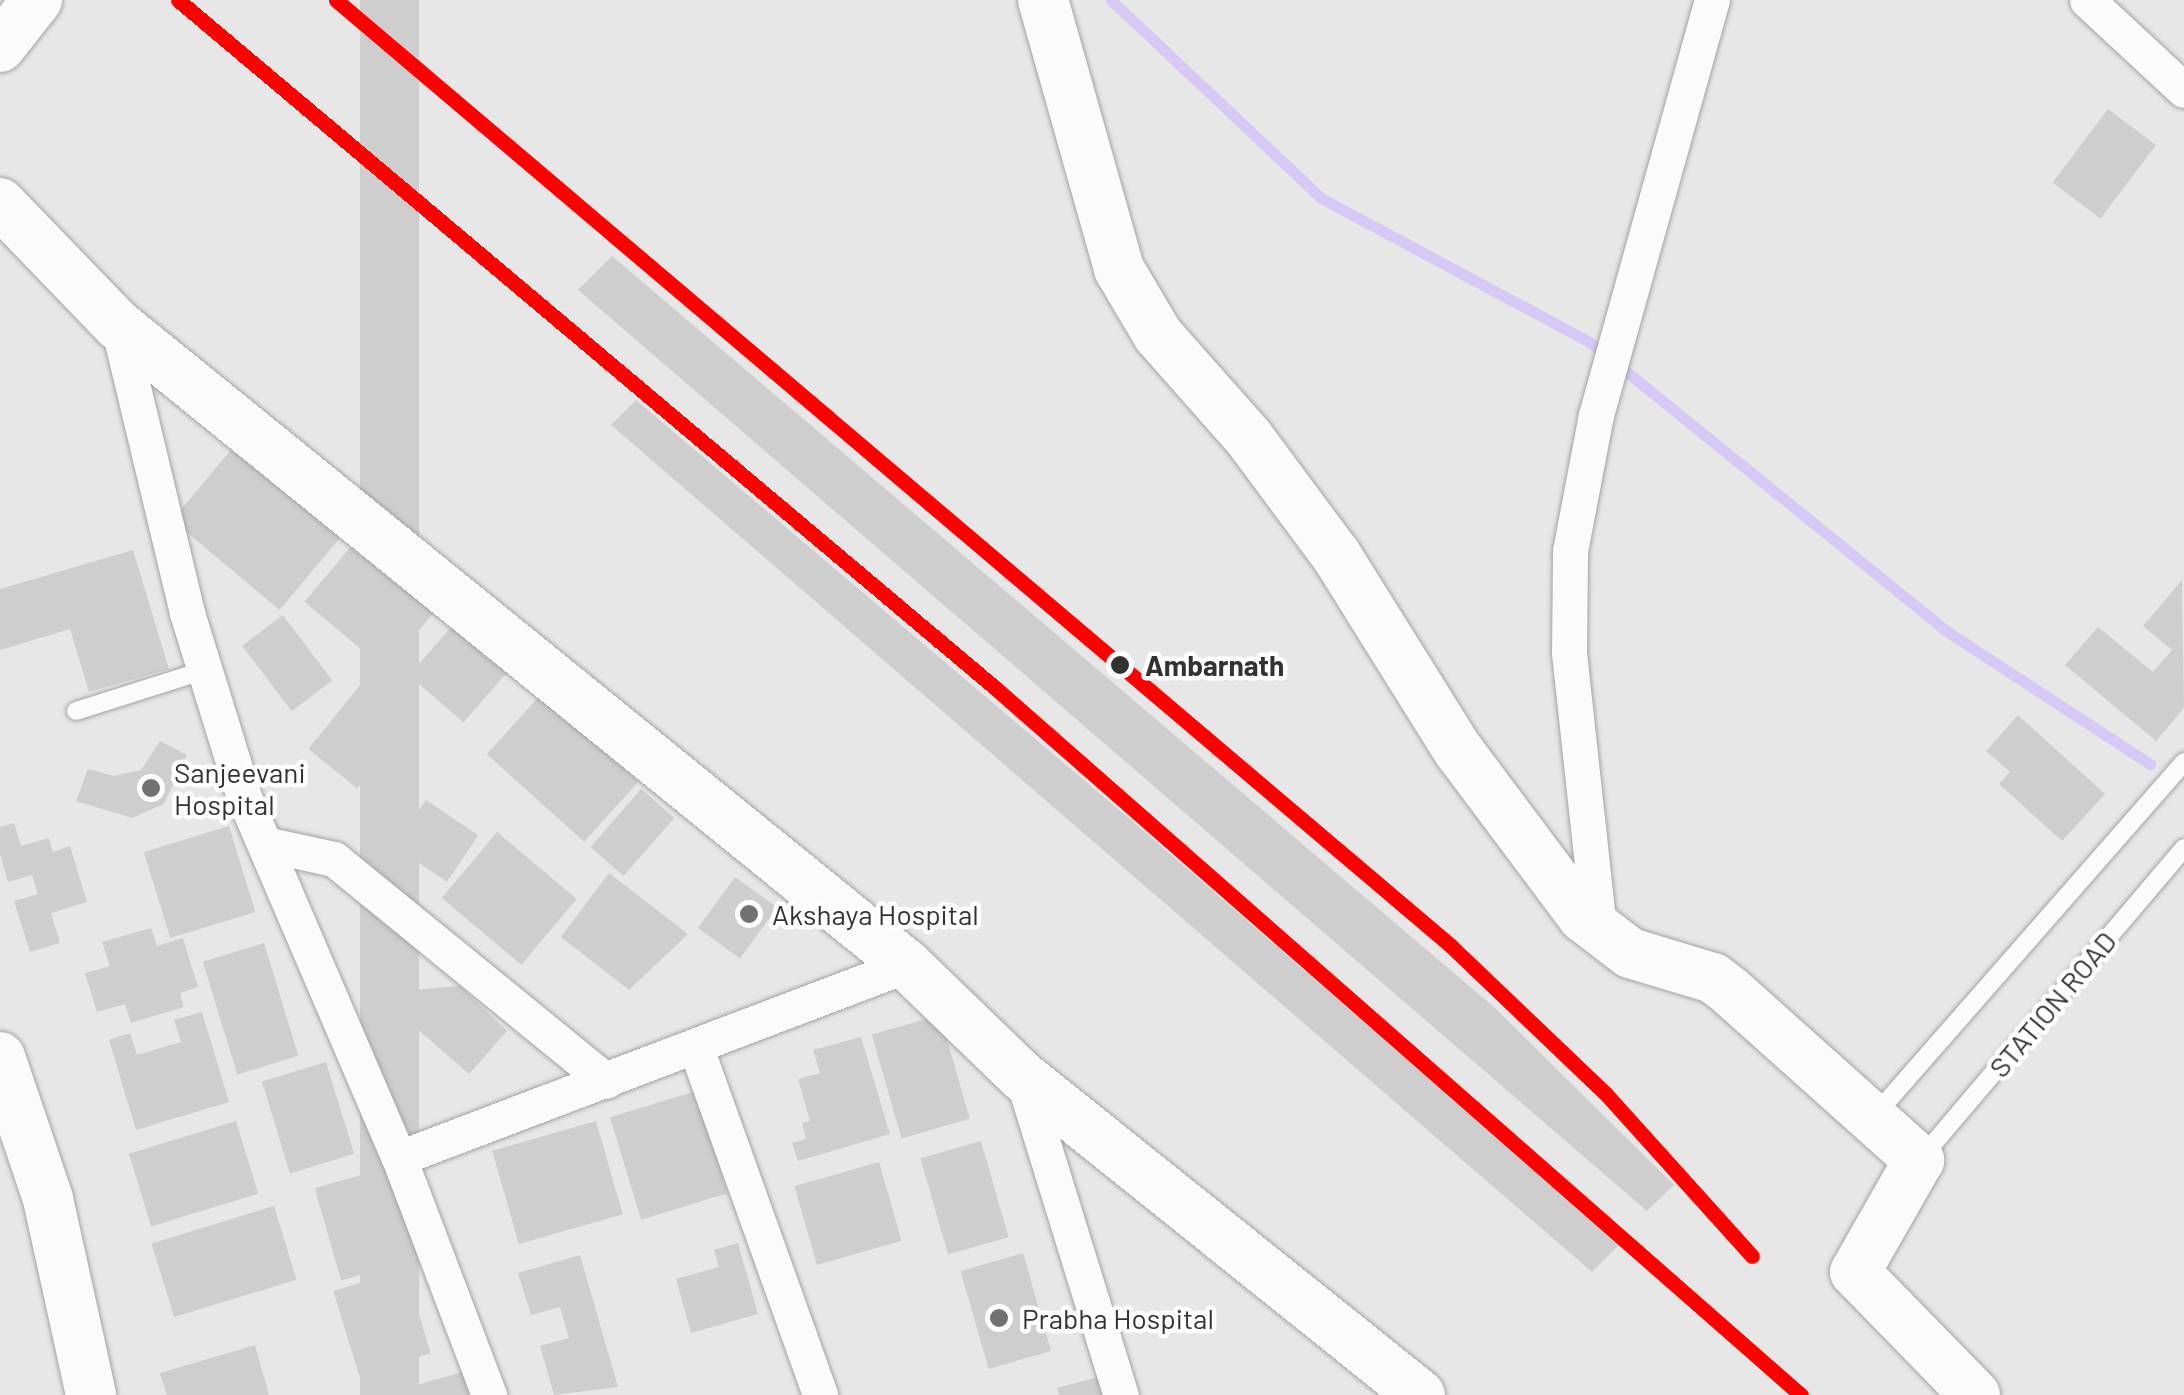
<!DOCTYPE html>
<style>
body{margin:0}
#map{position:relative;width:2184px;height:1395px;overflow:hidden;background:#e7e7e8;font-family:Barlow,sans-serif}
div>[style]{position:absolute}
.stream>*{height:11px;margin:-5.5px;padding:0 5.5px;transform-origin:5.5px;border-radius:5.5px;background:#d7c9f5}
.building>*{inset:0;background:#cfcecf;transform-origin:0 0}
.roads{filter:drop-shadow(0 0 2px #a3a3a3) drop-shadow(0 0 2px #a3a3a3)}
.lane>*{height:18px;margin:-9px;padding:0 9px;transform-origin:9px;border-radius:9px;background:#fbfbfc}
.street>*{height:35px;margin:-17.5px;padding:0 17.5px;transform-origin:17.5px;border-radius:17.5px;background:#fbfbfc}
.secondary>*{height:50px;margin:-25px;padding:0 25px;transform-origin:25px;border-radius:25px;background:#fbfbfc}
.rail-1>*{height:15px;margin:-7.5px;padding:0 7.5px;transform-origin:7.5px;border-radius:7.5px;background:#f00}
.dots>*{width:28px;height:28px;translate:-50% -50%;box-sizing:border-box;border:5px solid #fff;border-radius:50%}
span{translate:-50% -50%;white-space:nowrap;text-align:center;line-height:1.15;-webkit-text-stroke:9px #fff;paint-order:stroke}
.stop-label{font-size:28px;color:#333233;font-weight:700}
.left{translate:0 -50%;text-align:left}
.poi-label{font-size:28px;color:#333233}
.street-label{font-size:28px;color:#333233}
</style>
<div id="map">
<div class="stream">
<div style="left:1111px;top:0;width:289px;rotate:43.3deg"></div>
<div style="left:1321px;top:198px;width:306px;rotate:28.2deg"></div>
<div style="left:1591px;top:343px;width:456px;rotate:39deg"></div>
<div style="left:1945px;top:630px;width:245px;rotate:33.2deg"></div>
</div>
<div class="building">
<div style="left:360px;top:0;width:59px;height:1414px"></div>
<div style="left:2108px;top:109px;width:60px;height:92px;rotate:37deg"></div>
<div style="clip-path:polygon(612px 256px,1495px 1008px,1674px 1185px,1647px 1211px,578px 290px)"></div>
<div style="clip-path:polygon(636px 400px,1125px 815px,1620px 1244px,1592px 1272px,611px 425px)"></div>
<div style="left:241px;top:438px;width:140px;height:107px;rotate:40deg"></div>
<div style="left:363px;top:532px;width:106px;height:91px;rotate:40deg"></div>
<div style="clip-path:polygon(133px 550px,169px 669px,89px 692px,70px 629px,0 650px,0 589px)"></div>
<div style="clip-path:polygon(2182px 580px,2184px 708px,2156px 741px,2065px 665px,2098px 627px,2153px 672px,2172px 650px,2143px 626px)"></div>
<div style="left:283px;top:615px;width:82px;height:51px;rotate:53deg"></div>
<div style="left:459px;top:618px;width:72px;height:76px;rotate:41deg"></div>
<div style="left:365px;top:679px;width:63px;height:90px;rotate:39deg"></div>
<div style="left:541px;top:694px;width:131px;height:81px;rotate:42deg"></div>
<div style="clip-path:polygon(2018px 715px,2105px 794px,2062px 841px,1999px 784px,2010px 772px,1986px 751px)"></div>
<div style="clip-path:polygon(160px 741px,187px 755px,164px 804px,132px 818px,76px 801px,88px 769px,114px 776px,141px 770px)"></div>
<div style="left:641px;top:789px;width:44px;height:77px;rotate:41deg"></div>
<div style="left:426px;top:800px;width:63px;height:56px;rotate:34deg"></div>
<div style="clip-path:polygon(14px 823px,21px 846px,49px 838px,53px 852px,70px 846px,87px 902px,51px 913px,60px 943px,30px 952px,14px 901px,38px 894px,32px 875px,8px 882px,0 854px,0 827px)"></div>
<div style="left:229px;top:826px;width:90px;height:89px;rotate:73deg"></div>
<div style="left:497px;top:832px;width:104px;height:86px;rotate:40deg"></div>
<div style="clip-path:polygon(609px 873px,688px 934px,629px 990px,561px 937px)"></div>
<div style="left:735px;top:877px;width:52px;height:63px;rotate:36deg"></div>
<div style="clip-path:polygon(151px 928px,157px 946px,183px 938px,198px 987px,180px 993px,184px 1007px,131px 1023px,125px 1004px,97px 1012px,85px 973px,110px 966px,102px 942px)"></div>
<div style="left:264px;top:943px;width:118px;height:64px;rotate:73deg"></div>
<div style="clip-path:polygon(460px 986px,507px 1031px,469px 1074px,376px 993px)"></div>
<div style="clip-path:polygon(202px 1012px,229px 1102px,136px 1130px,109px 1040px,130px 1033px,137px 1055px,181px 1042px,174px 1020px)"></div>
<div style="left:940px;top:1015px;width:108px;height:71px;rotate:74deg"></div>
<div style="clip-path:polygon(861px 1037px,890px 1134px,798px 1161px,792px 1143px,806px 1139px,802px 1123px,810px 1121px,798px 1079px,820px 1073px,813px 1050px)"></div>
<div style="left:326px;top:1062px;width:96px;height:67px;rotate:73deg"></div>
<div style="left:696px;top:1091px;width:107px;height:90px;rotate:73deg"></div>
<div style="left:236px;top:1121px;width:76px;height:112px;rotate:73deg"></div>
<div style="left:596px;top:1121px;width:97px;height:108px;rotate:74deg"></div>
<div style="left:981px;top:1141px;width:100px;height:63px;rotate:74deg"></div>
<div style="left:879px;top:1162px;width:82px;height:88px;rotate:74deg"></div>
<div style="left:382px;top:1169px;width:96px;height:70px;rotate:74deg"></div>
<div style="left:274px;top:1206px;width:77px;height:128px;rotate:73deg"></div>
<div style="clip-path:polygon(738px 1243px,758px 1314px,691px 1333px,676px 1279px,719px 1267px,714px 1250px)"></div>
<div style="left:1023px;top:1253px;width:102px;height:65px;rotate:74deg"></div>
<div style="clip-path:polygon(580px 1255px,618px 1387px,554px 1395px,540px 1346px,569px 1338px,560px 1307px,531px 1315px,518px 1273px)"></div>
<div style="left:405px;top:1269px;width:88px;height:75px;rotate:73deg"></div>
<div style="clip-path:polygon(255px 1345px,269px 1395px,167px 1395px,160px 1373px)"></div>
<div style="clip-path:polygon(462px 1372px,469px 1395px,386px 1395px,386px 1394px)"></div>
<div style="clip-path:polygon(1106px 1375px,1112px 1395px,1059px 1395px,1057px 1388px)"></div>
</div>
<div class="roads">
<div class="lane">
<div style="left:76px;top:711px;width:135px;rotate:-17.6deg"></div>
<div style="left:1876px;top:1114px;width:468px;rotate:-48.8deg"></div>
<div style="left:1922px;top:1157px;width:405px;rotate:-49.7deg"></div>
</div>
<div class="street">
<div style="left:2087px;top:0;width:132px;rotate:42.9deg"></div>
<div style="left:118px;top:325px;width:296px;rotate:76.5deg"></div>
<div style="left:187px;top:613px;width:193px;rotate:72.8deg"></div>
<div style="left:244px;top:797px;width:393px;rotate:66.8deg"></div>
<div style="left:399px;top:1158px;width:254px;rotate:69.2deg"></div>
<div style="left:265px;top:844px;width:71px;rotate:12.3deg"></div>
<div style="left:334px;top:859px;width:351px;rotate:39.2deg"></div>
<div style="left:1599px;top:929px;width:278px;rotate:-96.2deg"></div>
<div style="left:1569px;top:653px;width:102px;rotate:-89.4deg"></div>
<div style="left:1570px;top:551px;width:138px;rotate:-79.2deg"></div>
<div style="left:1596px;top:415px;width:431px;rotate:-74.4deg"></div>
<div style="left:696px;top:1048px;width:368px;rotate:70.3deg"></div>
<div style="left:1022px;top:1076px;width:334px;rotate:72.8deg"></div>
<div style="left:399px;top:1158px;width:543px;rotate:-20.8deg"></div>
</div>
<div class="secondary">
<div style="left:1043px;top:0;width:280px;rotate:74.2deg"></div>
<div style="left:1119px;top:269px;width:77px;rotate:59.4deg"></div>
<div style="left:1158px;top:335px;width:137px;rotate:48.5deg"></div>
<div style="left:1249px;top:438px;width:146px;rotate:53.4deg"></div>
<div style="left:1336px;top:555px;width:230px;rotate:58deg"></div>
<div style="left:1458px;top:750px;width:209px;rotate:53.2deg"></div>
<div style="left:1583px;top:917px;width:59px;rotate:37.5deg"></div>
<div style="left:1630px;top:953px;width:87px;rotate:16.8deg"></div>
<div style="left:1713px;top:978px;width:21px;rotate:37deg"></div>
<div style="left:1730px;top:991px;width:254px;rotate:41.8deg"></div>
<div style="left:1919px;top:1160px;width:129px;rotate:119.7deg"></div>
<div style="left:1855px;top:1272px;width:172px;rotate:45.7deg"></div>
<div style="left:0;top:47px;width:60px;rotate:-51.8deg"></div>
<div style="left:0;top:203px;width:170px;rotate:46deg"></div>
<div style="left:118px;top:325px;width:1016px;rotate:39.05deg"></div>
<div style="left:907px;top:965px;width:160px;rotate:44deg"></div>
<div style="left:1022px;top:1076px;width:510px;rotate:38.71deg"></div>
<div style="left:0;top:1057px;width:150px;rotate:71.3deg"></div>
<div style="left:48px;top:1199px;width:201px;rotate:77.6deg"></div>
</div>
</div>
<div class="rail-1">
<div style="left:178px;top:0;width:1065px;rotate:40.09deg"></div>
<div style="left:993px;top:686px;width:1075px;rotate:41.27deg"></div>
<div style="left:336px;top:0;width:1462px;rotate:40.31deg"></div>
<div style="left:1451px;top:946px;width:214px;rotate:43.7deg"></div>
<div style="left:1606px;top:1094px;width:218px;rotate:48deg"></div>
</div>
<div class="dots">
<div style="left:1120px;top:665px;background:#333233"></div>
<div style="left:151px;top:788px;background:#727172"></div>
<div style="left:749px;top:914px;background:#727172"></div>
<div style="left:999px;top:1318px;background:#727172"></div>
</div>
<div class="stop-label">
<span class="left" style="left:1145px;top:665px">Ambarnath</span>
</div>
<div class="poi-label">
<span class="left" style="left:174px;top:788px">Sanjeevani<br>Hospital</span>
<span class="left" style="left:772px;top:914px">Akshaya Hospital</span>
<span class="left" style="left:1022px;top:1318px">Prabha Hospital</span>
</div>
<div class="street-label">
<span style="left:2052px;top:1004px;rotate:-50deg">STATION ROAD</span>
</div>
</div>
